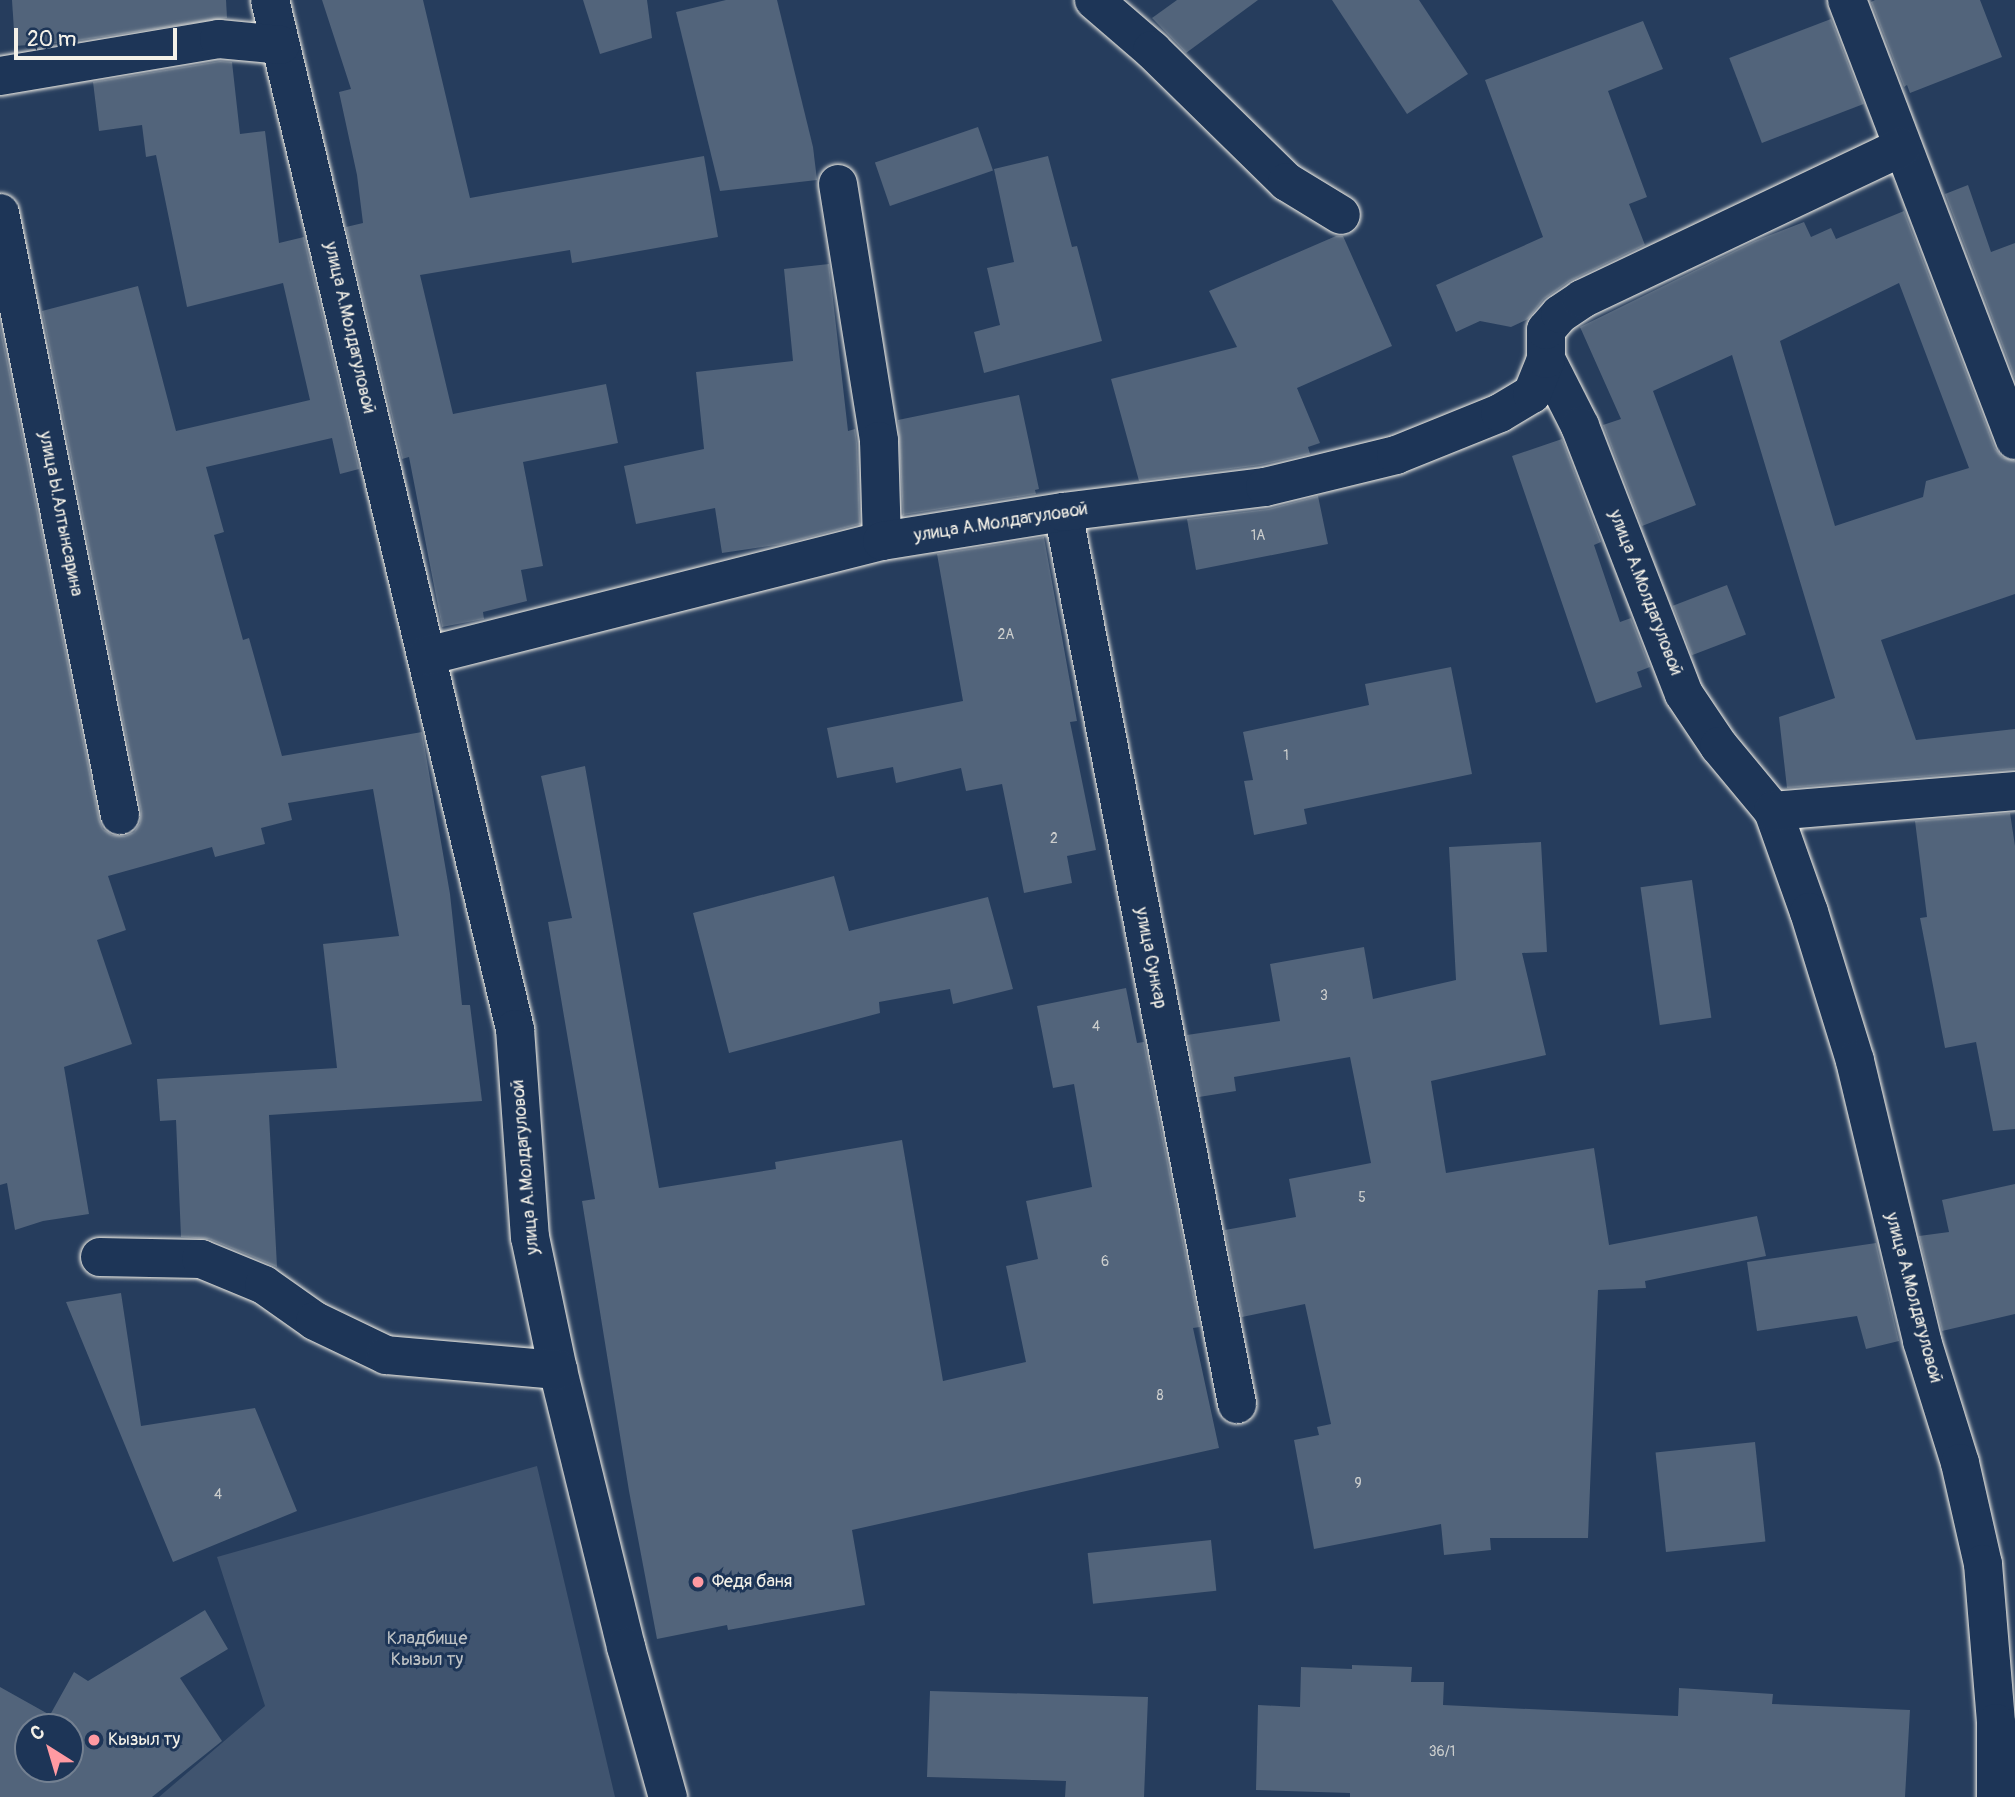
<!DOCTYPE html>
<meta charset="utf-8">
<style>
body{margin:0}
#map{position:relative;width:2015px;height:1797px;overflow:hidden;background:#263d5d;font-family:Pangolin,sans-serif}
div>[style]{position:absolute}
.green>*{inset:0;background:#40546f}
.building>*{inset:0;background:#52647b;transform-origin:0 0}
.roads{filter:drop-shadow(0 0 2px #f4f1e8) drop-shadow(0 0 2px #f4f1e8)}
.minor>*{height:38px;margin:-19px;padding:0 19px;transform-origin:19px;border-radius:19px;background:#1d3557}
.dots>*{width:19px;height:19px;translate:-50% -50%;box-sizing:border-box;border:4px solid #1d3557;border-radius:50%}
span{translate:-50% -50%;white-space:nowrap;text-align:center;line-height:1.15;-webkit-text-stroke:6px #1d3557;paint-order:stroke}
.number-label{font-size:14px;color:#cccecd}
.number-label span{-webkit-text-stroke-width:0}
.street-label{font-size:18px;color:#f4f1e8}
.poi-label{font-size:18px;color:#f4f1e8}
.left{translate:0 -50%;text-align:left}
.park-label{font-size:18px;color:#bec2c4}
.north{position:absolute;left:14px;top:1713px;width:70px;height:70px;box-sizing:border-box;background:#1d3557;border:2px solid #738091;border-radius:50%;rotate:323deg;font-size:19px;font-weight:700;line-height:28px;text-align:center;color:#f4f1e8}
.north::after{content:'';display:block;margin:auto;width:24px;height:32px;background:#ff9aa2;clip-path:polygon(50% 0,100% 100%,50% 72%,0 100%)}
.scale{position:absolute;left:14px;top:28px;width:163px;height:32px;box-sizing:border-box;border:4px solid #f4f1e8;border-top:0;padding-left:9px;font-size:21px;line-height:24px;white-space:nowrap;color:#f4f1e8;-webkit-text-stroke:5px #1d3557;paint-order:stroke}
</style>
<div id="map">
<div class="green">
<div style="clip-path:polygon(537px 1466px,615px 1797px,159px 1797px,265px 1706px,217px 1557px)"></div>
</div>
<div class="building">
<div style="clip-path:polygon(12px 0,226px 0,227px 18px,69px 42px,15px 46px)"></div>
<div style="clip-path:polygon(322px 0,423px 0,470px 198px,704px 156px,718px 237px,572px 263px,570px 250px,420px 275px,453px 414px,606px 384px,618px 443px,523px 462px,543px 566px,521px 570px,527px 601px,483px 612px,484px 619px,442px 627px,409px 457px,402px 459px,346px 227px,363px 223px,357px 175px,339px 92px,351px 89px)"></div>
<div style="clip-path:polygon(583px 0,647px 0,652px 38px,600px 54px)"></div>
<div style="clip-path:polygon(726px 0,777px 0,813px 147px,817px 180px,720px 191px,676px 12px)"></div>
<div style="clip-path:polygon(1177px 0,1258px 0,1186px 53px,1152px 18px)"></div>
<div style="clip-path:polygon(1332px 0,1419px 0,1468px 74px,1407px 114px)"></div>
<div style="clip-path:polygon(1875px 0,1980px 0,2002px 57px,1910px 93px,1907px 85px,1904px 87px,1871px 2px)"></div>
<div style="left:1831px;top:19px;width:91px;height:109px;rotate:69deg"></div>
<div style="clip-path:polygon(1643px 21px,1663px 69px,1608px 91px,1647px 197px,1629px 204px,1645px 245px,1570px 281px,1544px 299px,1528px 319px,1511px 327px,1480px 321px,1456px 332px,1436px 285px,1543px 237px,1485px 80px)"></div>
<div style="clip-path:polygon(220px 61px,232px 62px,240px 134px,265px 131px,279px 243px,304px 237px,359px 469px,340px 474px,332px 438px,206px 467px,224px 532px,214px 535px,243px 640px,249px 638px,282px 756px,422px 732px,450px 894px,462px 1005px,470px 1005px,482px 1101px,269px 1115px,277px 1267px,209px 1239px,181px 1237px,176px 1120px,160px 1121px,157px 1079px,337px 1068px,323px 944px,399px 936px,373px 789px,288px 803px,292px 820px,261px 828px,265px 844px,215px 857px,212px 847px,108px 876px,126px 930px,97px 940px,132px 1044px,64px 1067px,89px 1214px,43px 1221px,15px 1230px,7px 1183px,0 1185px,0 325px,99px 819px,103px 829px,112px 835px,125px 836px,134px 832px,140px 823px,141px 811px,42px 311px,138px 286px,176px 431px,310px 400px,283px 283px,187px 307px,156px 155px,146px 157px,142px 125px,99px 131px,93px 82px)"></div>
<div style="left:978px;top:127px;width:46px;height:109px;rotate:71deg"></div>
<div style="clip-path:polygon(1048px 156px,1072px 247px,1077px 246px,1102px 341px,984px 373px,974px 332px,1000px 325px,987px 268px,1014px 262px,994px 169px)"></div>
<div style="clip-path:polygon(1968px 185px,1991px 252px,2015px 243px,2015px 379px,1945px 194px)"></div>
<div style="clip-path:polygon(evenodd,1904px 211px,1995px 448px,2002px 457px,2015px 461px,2015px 594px,1881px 640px,1916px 740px,2015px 729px,2015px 769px,1787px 788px,1779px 717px,1835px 698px,1732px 355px,1653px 391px,1696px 505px,1642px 526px,1603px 425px,1621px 419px,1580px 327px,1755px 241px,1804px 222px,1811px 237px,1831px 228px,1836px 239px,1904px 211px,1899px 283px,1969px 468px,1926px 481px,1923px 497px,1835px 526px,1780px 341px,1899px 283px)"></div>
<div style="clip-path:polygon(1336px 236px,1343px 236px,1392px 346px,1297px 388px,1320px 443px,1308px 447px,1310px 454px,1261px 465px,1139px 481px,1111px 379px,1237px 347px,1209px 291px)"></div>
<div style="clip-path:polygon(829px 264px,848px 431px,855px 429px,857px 443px,860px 524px,783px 544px,722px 553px,715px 508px,636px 524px,624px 466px,704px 449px,696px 372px,793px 361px,784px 269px)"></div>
<div style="clip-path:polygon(1019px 395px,1039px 489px,1035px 490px,1036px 494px,903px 515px,898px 420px)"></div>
<div style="clip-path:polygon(1562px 439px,1601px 542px,1594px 545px,1620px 622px,1631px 618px,1650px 667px,1637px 672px,1642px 687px,1596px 703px,1512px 456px)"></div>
<div style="clip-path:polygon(1318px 496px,1328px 544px,1196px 570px,1187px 519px,1268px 509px)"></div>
<div style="clip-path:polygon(1044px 537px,1077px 721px,1070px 722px,1096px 850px,1067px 856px,1072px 883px,1024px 893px,1002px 784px,966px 791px,961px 768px,896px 783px,893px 767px,837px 778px,827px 728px,963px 701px,937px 554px)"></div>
<div style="left:1727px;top:585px;width:53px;height:58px;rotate:69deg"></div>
<div style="clip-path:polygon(1451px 667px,1472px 774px,1304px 809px,1307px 824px,1254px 835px,1244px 781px,1253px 780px,1243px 732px,1369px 705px,1365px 684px)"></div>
<div style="clip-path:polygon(585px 766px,659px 1188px,776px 1169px,775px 1162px,902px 1140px,943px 1381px,1026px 1362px,1006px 1266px,1038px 1259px,1026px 1201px,1092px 1187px,1074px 1084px,1053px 1088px,1037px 1006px,1126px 988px,1137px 1043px,1144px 1042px,1200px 1327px,1193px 1328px,1219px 1448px,852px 1530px,865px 1605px,728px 1630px,727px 1625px,657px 1639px,629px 1491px,582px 1201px,595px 1199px,548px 922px,572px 918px,541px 776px)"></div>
<div style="clip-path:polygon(2010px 813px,2015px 846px,2015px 1129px,1993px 1131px,1976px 1042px,1945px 1048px,1920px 918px,1927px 917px,1915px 821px)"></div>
<div style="clip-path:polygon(1541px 842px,1547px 952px,1522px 953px,1546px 1055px,1431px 1081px,1446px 1173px,1594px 1148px,1609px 1245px,1757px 1216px,1766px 1256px,1645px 1281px,1646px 1288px,1598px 1290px,1588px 1538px,1490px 1538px,1491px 1550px,1444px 1555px,1441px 1524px,1314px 1549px,1294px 1440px,1319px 1435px,1317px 1427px,1331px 1424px,1305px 1304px,1242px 1317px,1225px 1230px,1296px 1217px,1289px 1179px,1371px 1163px,1350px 1057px,1234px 1077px,1236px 1091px,1199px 1097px,1187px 1035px,1280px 1021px,1270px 964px,1364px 947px,1373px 999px,1456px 980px,1449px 847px)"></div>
<div style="clip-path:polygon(834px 876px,849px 931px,988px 897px,1013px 989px,953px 1004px,950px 989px,879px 1002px,880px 1013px,729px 1053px,693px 913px)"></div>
<div style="left:1692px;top:880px;width:139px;height:52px;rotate:82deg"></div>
<div style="clip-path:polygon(2015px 1184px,2015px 1314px,1942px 1331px,1919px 1236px,1949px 1232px,1942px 1200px)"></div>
<div style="clip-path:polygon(1876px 1243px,1899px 1341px,1866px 1349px,1857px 1316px,1757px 1331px,1747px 1262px)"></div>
<div style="clip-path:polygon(121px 1293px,141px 1426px,255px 1408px,297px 1511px,173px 1562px,66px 1302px)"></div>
<div style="left:1755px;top:1442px;width:100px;height:100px;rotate:84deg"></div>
<div style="left:1211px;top:1540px;width:51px;height:124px;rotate:84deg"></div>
<div style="clip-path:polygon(evenodd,205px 1610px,228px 1649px,180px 1678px,222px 1741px,152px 1797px,0 1797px,0 1687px,50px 1715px,74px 1672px,88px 1681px,205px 1610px,28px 1727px,70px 1727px,70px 1769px,28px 1769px,28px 1727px)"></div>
<div style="clip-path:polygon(1352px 1665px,1412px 1667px,1411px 1682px,1444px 1682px,1443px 1705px,1678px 1716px,1679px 1688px,1773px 1694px,1772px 1704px,1910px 1710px,1905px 1797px,1350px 1797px,1350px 1793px,1256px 1790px,1258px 1705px,1300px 1707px,1301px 1667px,1352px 1669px)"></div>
<div style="clip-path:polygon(930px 1691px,1148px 1697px,1144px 1797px,1065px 1797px,1066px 1781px,927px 1777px)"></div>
</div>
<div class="roads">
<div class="minor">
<div style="left:270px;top:0;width:1058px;rotate:76.61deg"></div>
<div style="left:515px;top:1029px;width:209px;rotate:85.9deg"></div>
<div style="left:530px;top:1237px;width:136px;rotate:78.1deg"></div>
<div style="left:558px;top:1370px;width:285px;rotate:76.2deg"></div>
<div style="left:626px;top:1647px;width:156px;rotate:74.4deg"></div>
<div style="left:1094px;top:0;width:77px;rotate:40.8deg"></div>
<div style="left:1152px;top:50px;width:189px;rotate:44.4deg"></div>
<div style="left:1287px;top:182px;width:63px;rotate:31.4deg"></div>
<div style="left:1847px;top:0;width:471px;rotate:69.1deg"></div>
<div style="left:0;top:76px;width:222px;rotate:-9.6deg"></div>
<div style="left:219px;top:39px;width:62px;rotate:5.5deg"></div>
<div style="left:838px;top:184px;width:260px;rotate:80.9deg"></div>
<div style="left:879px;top:441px;width:100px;rotate:88.3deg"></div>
<div style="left:0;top:213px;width:614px;rotate:78.73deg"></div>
<div style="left:1546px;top:359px;width:75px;rotate:63.1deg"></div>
<div style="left:1580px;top:426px;width:287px;rotate:68.8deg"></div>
<div style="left:1684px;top:694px;width:63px;rotate:56.1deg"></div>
<div style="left:1719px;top:746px;width:85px;rotate:50.3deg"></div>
<div style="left:1773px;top:811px;width:107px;rotate:70.4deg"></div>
<div style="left:1809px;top:912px;width:156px;rotate:72.8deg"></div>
<div style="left:1855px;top:1061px;width:288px;rotate:76.5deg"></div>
<div style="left:1922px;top:1341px;width:128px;rotate:72.7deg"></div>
<div style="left:1960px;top:1463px;width:104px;rotate:77.2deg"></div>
<div style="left:1983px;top:1564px;width:160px;rotate:85.3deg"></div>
<div style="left:1996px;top:1723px;width:74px;rotate:90deg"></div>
<div style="left:1063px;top:512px;width:909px;rotate:78.96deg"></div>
<div style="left:427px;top:656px;width:469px;rotate:-14.2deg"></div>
<div style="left:882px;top:541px;width:183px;rotate:-9.1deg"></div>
<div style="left:1063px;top:512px;width:204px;rotate:-7.1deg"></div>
<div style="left:1265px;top:487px;width:135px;rotate:-13.7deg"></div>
<div style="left:1396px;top:455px;width:112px;rotate:-22deg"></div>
<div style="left:1500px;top:413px;width:37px;rotate:-31deg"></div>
<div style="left:1532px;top:394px;width:38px;rotate:-68deg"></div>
<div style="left:1546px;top:359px;width:29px;rotate:-90deg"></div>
<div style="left:1546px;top:330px;width:21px;rotate:-49deg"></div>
<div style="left:1560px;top:314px;width:27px;rotate:-34deg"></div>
<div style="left:1582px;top:299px;width:354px;rotate:-25.4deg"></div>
<div style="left:1773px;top:811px;width:243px;rotate:-4.7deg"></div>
<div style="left:100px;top:1257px;width:101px;rotate:1.1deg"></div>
<div style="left:201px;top:1259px;width:68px;rotate:22.4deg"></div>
<div style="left:264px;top:1285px;width:62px;rotate:35.2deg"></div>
<div style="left:315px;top:1321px;width:79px;rotate:25.6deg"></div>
<div style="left:386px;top:1355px;width:173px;rotate:5deg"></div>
</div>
</div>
<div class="dots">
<div style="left:698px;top:1582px;background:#ff9aa2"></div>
<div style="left:94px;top:1740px;background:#ff9aa2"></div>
</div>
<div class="number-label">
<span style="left:1258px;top:536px">1А</span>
<span style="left:1006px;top:635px">2А</span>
<span style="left:1286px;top:756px">1</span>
<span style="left:1054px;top:839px">2</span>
<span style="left:1324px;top:996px">3</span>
<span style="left:1096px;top:1027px">4</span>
<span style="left:1362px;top:1198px">5</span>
<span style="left:1105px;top:1262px">6</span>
<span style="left:1160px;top:1396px">8</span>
<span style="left:1358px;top:1484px">9</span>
<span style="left:218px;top:1495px">4</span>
<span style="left:1442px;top:1752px">36/1</span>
</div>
<div class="street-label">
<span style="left:349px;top:328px;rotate:77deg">улица А.Молдагуловой</span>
<span style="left:60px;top:514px;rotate:79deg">улица Ы.Алтынсарина</span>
<span style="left:1001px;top:523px;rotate:-9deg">улица А.Молдагуловой</span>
<span style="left:1645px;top:593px;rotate:69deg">улица А.Молдагуловой</span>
<span style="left:1150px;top:958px;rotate:79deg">улица Сункар</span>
<span style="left:526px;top:1167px;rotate:-95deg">улица А.Молдагуловой</span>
<span style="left:1913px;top:1298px;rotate:75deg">улица А.Молдагуловой</span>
</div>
<div class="poi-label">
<span class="left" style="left:712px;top:1582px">Федя баня</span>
<span class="left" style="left:108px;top:1740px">Кызыл ту</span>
</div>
<div class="park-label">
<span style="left:427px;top:1650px">Кладбище<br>Кызыл ту</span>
</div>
<div class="north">С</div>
<div class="scale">20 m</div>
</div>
